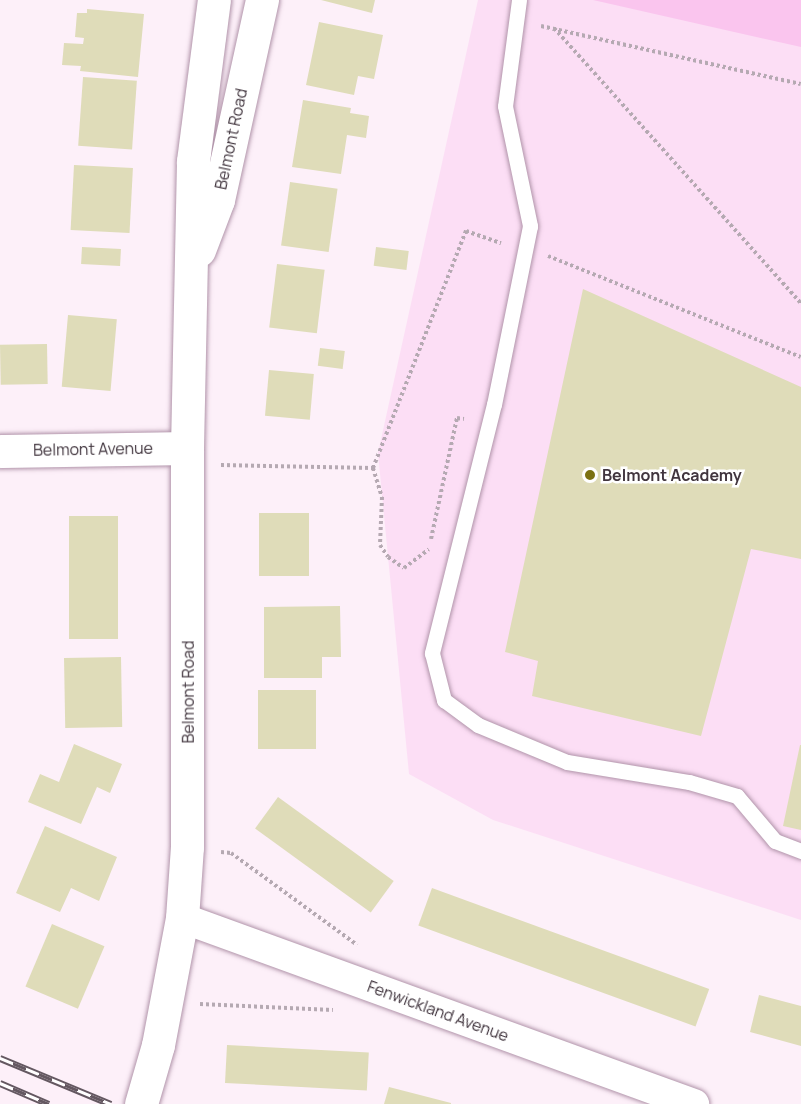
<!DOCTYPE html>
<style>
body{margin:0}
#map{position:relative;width:801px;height:1104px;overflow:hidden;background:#fdf0f9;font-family:Manrope,sans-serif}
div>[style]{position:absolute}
.built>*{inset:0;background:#fcdef5}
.green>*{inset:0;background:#fac5ee}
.building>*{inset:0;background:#dfdcb9;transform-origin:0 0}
.path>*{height:4px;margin-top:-2px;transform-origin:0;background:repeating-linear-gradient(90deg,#b5a9b2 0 3px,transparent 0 6px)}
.roads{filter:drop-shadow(0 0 2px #b194aa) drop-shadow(0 0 2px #b194aa)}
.lane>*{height:15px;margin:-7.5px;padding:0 7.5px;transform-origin:7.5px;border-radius:7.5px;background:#fff}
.street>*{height:30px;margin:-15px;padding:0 15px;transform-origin:15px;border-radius:15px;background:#fff}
.secondary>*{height:33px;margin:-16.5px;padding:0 16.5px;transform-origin:16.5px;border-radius:16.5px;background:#fff}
.rail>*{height:7px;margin-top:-3.5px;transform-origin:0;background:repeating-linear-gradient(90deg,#fff 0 14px,#645861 0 28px);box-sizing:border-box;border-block:2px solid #645861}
.dots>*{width:16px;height:16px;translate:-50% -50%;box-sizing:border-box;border:3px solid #fff;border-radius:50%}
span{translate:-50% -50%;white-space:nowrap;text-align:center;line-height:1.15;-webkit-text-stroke:5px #fff;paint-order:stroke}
.street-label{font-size:16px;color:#41353e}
.poi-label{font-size:16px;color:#41353e;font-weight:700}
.left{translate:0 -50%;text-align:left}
</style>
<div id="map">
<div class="built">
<div style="clip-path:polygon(478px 0,801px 0,801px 920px,493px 820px,409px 774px,378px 453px)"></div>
</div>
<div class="green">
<div style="clip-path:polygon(593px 0,801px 0,801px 47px)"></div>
</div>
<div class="building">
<div style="clip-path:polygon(321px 0,375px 0,372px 13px)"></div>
<div style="clip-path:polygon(87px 9px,144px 14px,138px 77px,80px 71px,81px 66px,62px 65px,64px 43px,83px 44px,84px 38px,75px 37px,77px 13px,87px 13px)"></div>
<div style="clip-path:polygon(319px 22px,383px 35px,374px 79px,358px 76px,354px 95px,306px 85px)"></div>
<div style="left:83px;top:77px;width:54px;height:69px;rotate:4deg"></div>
<div style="clip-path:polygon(303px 100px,351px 108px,350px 113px,369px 116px,366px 138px,347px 135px,341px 174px,292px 167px)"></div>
<div style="left:74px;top:165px;width:59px;height:65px;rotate:3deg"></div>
<div style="left:290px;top:182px;width:48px;height:64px;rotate:8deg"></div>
<div style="left:82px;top:247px;width:39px;height:17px;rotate:3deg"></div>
<div style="left:376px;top:247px;width:33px;height:19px;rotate:7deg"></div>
<div style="left:277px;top:264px;width:48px;height:64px;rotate:7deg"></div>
<div style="clip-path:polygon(583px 289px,801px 387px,801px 559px,751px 549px,701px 736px,532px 696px,538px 661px,505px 652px)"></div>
<div style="left:68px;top:315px;width:49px;height:72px;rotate:5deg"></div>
<div style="left:47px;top:344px;width:40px;height:47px;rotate:89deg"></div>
<div style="left:320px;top:348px;width:25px;height:18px;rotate:7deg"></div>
<div style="left:269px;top:370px;width:45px;height:46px;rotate:5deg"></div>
<div style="left:259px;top:513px;width:50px;height:63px"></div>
<div style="left:69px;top:516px;width:49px;height:123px"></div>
<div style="clip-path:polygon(340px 606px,341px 657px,322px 657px,322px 678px,264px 678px,264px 607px)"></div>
<div style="left:121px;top:657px;width:70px;height:57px;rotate:89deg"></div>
<div style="left:258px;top:690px;width:58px;height:59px"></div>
<div style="clip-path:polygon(74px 744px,122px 764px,110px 793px,97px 787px,81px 824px,28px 802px,40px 774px,59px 782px)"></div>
<div style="clip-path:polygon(800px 745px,801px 745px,801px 830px,783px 826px)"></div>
<div style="left:278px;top:797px;width:143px;height:39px;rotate:36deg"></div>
<div style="clip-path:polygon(45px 826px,117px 857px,99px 901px,71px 888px,60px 912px,16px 893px)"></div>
<div style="left:432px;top:888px;width:295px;height:40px;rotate:20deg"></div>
<div style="left:52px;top:924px;width:57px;height:68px;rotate:23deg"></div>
<div style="clip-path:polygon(759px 995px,801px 1006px,801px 1046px,750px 1032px)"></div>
<div style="left:227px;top:1045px;width:142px;height:38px;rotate:3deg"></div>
<div style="clip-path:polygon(389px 1087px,451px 1103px,451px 1104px,384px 1104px)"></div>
</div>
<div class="path">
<div style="left:541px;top:26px;width:266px;rotate:12.6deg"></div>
<div style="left:554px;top:28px;width:370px;rotate:48.1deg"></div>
<div style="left:548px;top:256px;width:272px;rotate:21.8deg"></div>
<div style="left:221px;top:465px;width:152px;rotate:1.1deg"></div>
<div style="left:373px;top:468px;width:30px;rotate:73deg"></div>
<div style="left:382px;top:497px;width:48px;rotate:92.4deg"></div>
<div style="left:380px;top:545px;width:14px;rotate:56deg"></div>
<div style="left:388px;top:557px;width:19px;rotate:35deg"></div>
<div style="left:404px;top:568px;width:31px;rotate:-37deg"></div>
<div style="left:373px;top:468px;width:255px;rotate:-68.6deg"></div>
<div style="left:466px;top:231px;width:37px;rotate:19deg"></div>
<div style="left:431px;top:539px;width:124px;rotate:-77.9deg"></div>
<div style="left:457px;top:418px;width:7px;rotate:8deg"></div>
<div style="left:221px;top:852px;width:10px;rotate:6deg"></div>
<div style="left:231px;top:853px;width:156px;rotate:36.1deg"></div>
<div style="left:200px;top:1004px;width:133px;rotate:2.6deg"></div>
</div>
<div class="roads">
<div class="lane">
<div style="left:519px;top:0;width:107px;rotate:97.5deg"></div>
<div style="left:505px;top:106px;width:123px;rotate:78.2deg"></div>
<div style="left:530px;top:226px;width:182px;rotate:101.4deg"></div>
<div style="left:494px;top:404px;width:257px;rotate:104deg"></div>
<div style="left:432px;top:653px;width:49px;rotate:75.7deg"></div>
<div style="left:444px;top:700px;width:42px;rotate:36.3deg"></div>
<div style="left:478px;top:725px;width:96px;rotate:22.6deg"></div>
<div style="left:567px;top:762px;width:124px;rotate:9.3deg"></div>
<div style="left:689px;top:782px;width:50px;rotate:16.3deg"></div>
<div style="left:737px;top:796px;width:59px;rotate:49.8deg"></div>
<div style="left:775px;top:841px;width:28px;rotate:21deg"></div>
</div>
<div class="street">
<div style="left:182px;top:918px;width:545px;rotate:19.97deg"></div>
</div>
<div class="secondary">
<div style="left:199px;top:250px;width:53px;rotate:-69.2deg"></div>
<div style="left:218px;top:200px;width:205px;rotate:-77.6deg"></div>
<div style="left:0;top:451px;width:187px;rotate:-0.9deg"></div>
<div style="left:141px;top:1104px;width:61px;rotate:-73.9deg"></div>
<div style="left:158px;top:1045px;width:129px;rotate:-79.3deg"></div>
<div style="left:182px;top:918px;width:71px;rotate:-86deg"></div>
<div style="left:187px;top:847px;width:399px;rotate:-90deg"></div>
<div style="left:187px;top:448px;width:287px;rotate:-88.8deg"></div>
<div style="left:193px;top:161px;width:162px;rotate:-82.6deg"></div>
</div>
</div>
<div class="rail">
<div style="left:0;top:1058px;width:120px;rotate:22.5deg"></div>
<div style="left:0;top:1083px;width:53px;rotate:23.2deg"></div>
</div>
<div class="dots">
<div style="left:590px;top:475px;background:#7b7112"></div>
</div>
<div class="street-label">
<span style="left:231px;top:139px;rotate:-78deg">Belmont Road</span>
<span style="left:93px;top:449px;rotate:-1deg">Belmont Avenue</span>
<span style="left:188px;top:692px;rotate:-90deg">Belmont Road</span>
<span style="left:438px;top:1011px;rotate:20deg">Fenwickland Avenue</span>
</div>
<div class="poi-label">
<span class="left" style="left:602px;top:475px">Belmont Academy</span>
</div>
</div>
